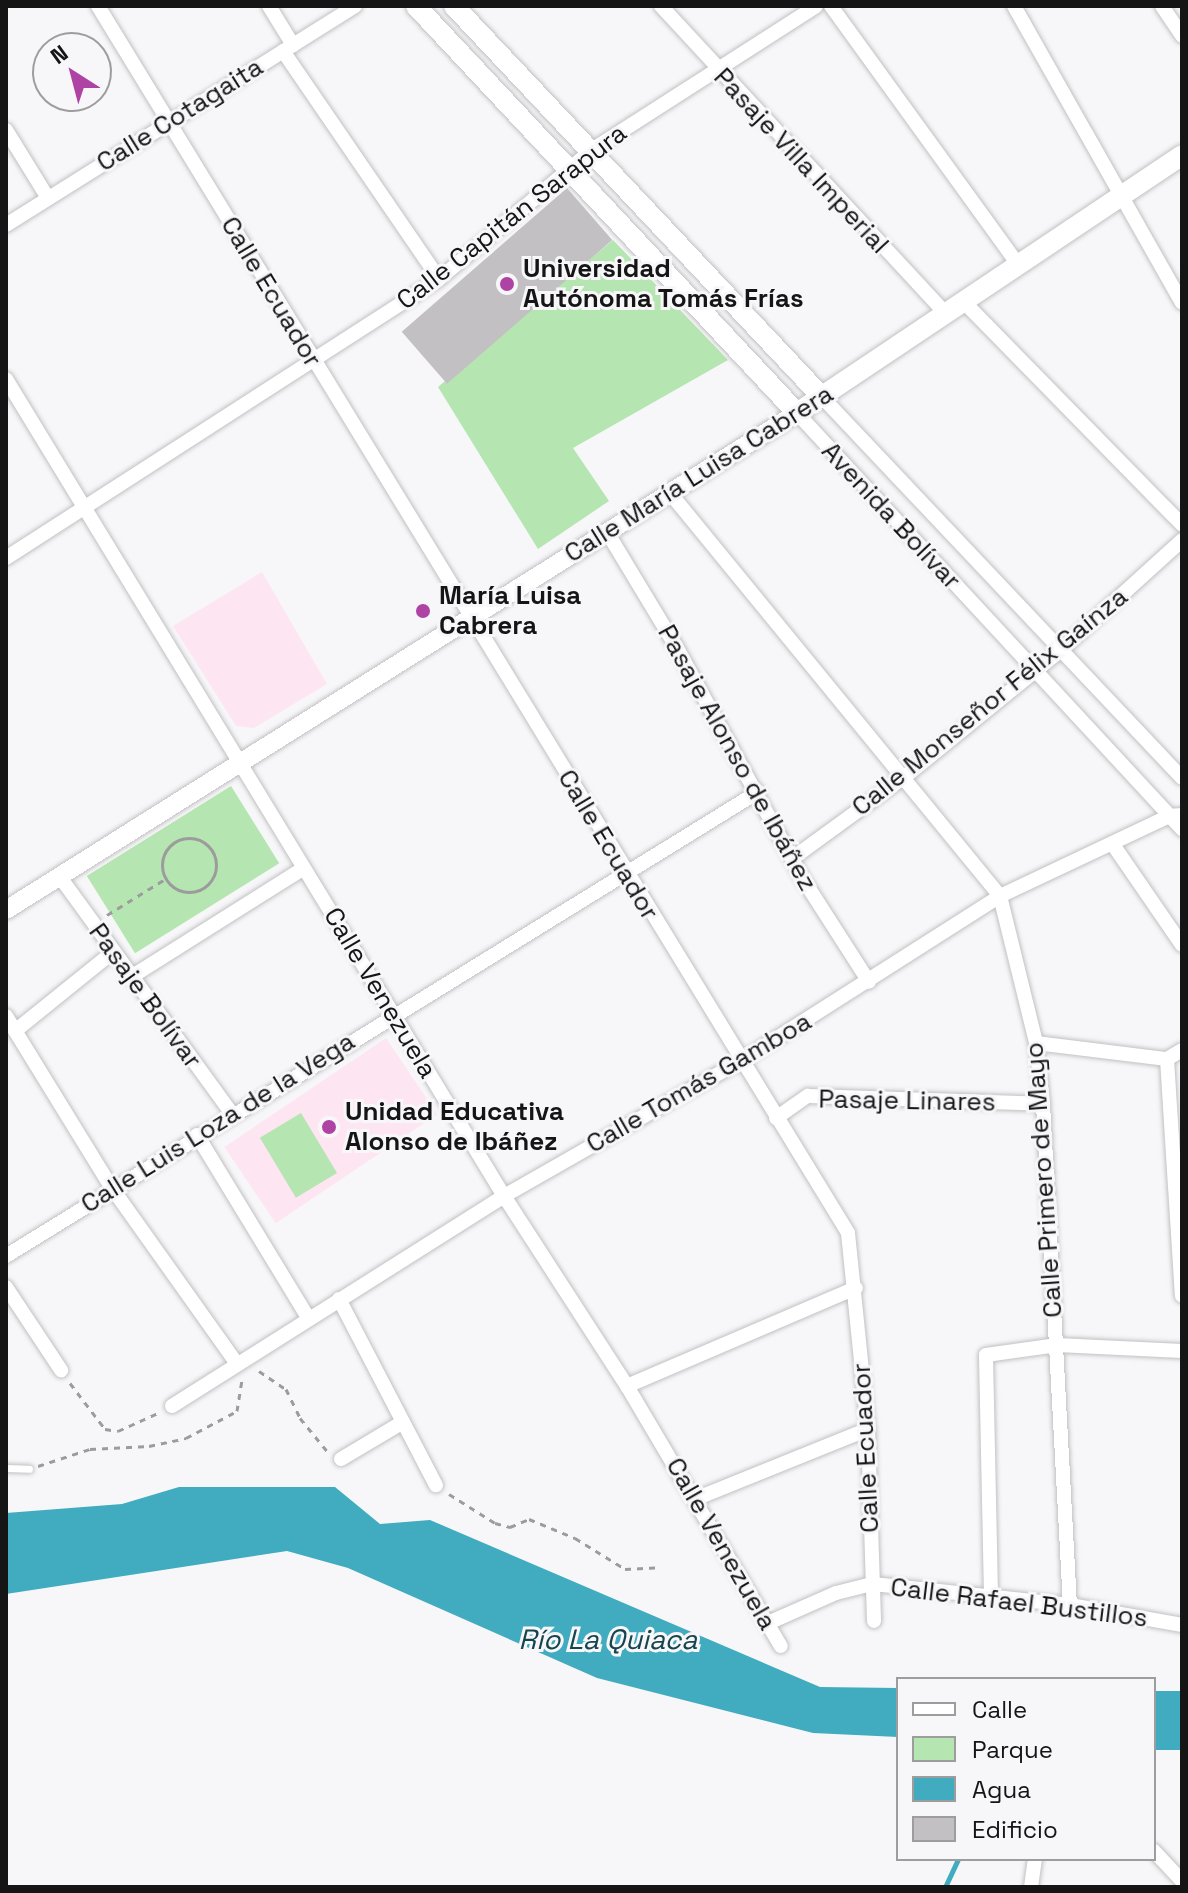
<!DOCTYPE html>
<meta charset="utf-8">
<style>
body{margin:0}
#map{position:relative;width:1188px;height:1893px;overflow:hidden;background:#f7f7f9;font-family:"Space Grotesk",sans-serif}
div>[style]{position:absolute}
.education>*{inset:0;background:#fde6f2;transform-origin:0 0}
.green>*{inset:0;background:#b5e5b0;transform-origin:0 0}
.water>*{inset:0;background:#41acbf;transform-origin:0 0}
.stream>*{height:5px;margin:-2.5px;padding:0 2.5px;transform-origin:2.5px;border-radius:2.5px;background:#41acbf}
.building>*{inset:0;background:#c2c0c2;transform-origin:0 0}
.path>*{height:3px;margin-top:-1.5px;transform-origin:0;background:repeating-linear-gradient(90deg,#9c9c9d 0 6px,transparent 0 12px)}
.path>.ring{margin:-1.5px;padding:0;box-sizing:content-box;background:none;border:3px solid #9c9c9d;border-radius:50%}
.roads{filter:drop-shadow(0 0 2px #c1c1c4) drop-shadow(0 0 2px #c1c1c4)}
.service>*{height:7px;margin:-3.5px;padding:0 3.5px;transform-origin:3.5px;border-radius:3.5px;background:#fff}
.minor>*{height:14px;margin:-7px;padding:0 7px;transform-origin:7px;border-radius:7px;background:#fff}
.tertiary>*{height:18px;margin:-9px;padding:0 9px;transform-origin:9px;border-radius:9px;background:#fff}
.secondary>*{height:20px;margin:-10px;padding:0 10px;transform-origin:10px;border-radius:10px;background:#fff}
.dots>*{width:22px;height:22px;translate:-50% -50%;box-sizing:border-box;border:4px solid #f7f7f9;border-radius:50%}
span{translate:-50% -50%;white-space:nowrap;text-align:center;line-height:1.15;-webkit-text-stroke:6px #f7f7f9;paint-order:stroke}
.street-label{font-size:26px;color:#151516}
.poi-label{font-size:26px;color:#151516;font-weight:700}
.left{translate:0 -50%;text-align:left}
.water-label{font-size:28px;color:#17454e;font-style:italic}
.frame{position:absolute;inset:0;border:8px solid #151516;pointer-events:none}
.legend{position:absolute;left:896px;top:1677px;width:260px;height:184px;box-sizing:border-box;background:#f7f7f9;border:2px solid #9d9d9e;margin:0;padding:10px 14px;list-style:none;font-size:24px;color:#151516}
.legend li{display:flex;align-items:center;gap:16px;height:40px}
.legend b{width:40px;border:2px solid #9d9d9e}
.north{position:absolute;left:32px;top:32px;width:80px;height:80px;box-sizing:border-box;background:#f7f7f9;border:2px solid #9d9d9e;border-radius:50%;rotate:324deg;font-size:22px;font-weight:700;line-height:32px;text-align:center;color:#151516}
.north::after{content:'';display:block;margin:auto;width:28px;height:36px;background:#af43a3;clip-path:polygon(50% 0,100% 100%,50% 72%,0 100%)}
</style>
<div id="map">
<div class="education">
<div style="clip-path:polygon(262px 572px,327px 684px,254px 728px,236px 726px,173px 626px)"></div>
<div style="left:386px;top:1038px;width:92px;height:195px;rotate:56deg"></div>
</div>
<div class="green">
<div style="clip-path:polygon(613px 240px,728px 360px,573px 448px,609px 501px,538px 549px,438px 387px)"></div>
<div style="left:231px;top:786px;width:91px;height:170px;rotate:58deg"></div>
<div style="left:301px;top:1113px;width:70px;height:48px;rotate:59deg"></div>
</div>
<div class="water">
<div style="clip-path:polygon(179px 1487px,335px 1487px,380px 1524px,430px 1520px,820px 1687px,898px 1688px,898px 1737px,813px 1733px,597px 1678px,348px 1568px,287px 1551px,6px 1594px,6px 1513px,122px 1504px)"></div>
<div style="left:1154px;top:1691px;width:28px;height:59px"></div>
</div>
<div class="stream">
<div style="left:945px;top:1887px;width:31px;rotate:-65deg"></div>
</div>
<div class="building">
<div style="left:567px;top:188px;width:69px;height:219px;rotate:49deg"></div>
</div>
<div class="path">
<div class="ring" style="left:162px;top:838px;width:51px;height:51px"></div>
<div style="left:107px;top:915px;width:68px;rotate:-31.8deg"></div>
<div style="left:259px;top:1371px;width:32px;rotate:34deg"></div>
<div style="left:286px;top:1389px;width:32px;rotate:64deg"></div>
<div style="left:300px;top:1418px;width:43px;rotate:50.7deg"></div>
<div style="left:70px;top:1383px;width:58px;rotate:52.7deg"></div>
<div style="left:105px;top:1429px;width:13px;rotate:9deg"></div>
<div style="left:118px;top:1431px;width:46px;rotate:-24.3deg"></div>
<div style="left:38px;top:1466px;width:55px;rotate:-18.1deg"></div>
<div style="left:90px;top:1449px;width:59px;rotate:-2.9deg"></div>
<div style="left:149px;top:1446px;width:38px;rotate:-12deg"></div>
<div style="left:186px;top:1438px;width:58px;rotate:-27.9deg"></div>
<div style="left:237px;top:1411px;width:32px;rotate:-81deg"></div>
<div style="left:449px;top:1494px;width:54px;rotate:32.2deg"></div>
<div style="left:495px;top:1523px;width:16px;rotate:15deg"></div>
<div style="left:510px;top:1527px;width:21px;rotate:-23deg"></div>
<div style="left:529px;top:1519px;width:50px;rotate:22.4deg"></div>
<div style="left:575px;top:1538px;width:59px;rotate:31.8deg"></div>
<div style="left:625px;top:1569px;width:35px;rotate:-3deg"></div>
</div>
<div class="roads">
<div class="service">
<div style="left:6px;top:1468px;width:23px;rotate:2deg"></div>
</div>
<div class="minor">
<div style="left:98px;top:6px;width:1438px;rotate:58.56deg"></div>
<div style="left:848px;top:1233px;width:197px;rotate:84.2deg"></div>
<div style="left:868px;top:1429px;width:192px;rotate:88.2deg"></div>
<div style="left:269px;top:6px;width:46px;rotate:58.4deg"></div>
<div style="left:661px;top:6px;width:418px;rotate:47.2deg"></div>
<div style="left:831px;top:6px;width:317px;rotate:54.1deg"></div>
<div style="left:1014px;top:6px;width:341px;rotate:60.5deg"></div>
<div style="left:1162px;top:6px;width:36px;rotate:56deg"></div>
<div style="left:283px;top:51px;width:276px;rotate:55.6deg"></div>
<div style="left:6px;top:130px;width:80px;rotate:58.3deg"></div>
<div style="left:6px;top:225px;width:412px;rotate:-32.1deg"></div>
<div style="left:963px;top:301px;width:313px;rotate:45.6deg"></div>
<div style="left:6px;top:379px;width:957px;rotate:58.64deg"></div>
<div style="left:504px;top:1196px;width:226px;rotate:57.1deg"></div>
<div style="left:627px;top:1386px;width:302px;rotate:59.4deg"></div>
<div style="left:822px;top:397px;width:524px;rotate:46.62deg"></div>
<div style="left:797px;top:413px;width:567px;rotate:47.22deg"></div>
<div style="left:670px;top:493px;width:521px;rotate:50.69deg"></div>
<div style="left:1000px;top:896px;width:151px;rotate:76.2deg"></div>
<div style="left:1036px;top:1043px;width:61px;rotate:83.5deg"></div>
<div style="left:1043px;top:1104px;width:502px;rotate:86.92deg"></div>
<div style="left:607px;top:532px;width:135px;rotate:58.9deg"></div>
<div style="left:677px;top:648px;width:263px;rotate:61.4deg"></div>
<div style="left:803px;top:879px;width:122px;rotate:57.3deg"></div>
<div style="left:6px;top:558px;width:515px;rotate:-32.8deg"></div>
<div style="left:439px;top:279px;width:200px;rotate:-40.1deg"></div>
<div style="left:592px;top:150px;width:266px;rotate:-32.7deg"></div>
<div style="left:1114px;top:846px;width:120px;rotate:55.5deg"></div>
<div style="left:793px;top:858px;width:141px;rotate:-36.1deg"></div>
<div style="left:907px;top:775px;width:200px;rotate:-39.1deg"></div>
<div style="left:1062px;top:649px;width:162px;rotate:-42.2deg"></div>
<div style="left:60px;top:877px;width:293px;rotate:54deg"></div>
<div style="left:131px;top:977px;width:204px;rotate:-32.2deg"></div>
<div style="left:6px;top:1016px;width:202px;rotate:58.4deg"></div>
<div style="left:112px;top:1188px;width:216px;rotate:54.6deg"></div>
<div style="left:15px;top:1031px;width:126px;rotate:-38.9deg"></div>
<div style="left:1036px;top:1043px;width:132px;rotate:7deg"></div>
<div style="left:1167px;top:1059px;width:17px;rotate:-31deg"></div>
<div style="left:1167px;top:1059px;width:237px;rotate:86.4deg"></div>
<div style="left:776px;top:1118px;width:39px;rotate:-35deg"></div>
<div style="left:808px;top:1096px;width:235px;rotate:1.9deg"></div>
<div style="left:197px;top:1135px;width:215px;rotate:58.7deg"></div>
<div style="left:6px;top:1256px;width:884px;rotate:-31.68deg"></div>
<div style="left:6px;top:1287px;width:100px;rotate:56.5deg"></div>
<div style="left:339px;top:1299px;width:210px;rotate:62.5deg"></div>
<div style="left:627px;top:1386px;width:249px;rotate:-23.2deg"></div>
<div style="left:172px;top:1406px;width:393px;rotate:-32.3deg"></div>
<div style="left:504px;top:1196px;width:273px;rotate:-29.7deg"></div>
<div style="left:741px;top:1061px;width:307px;rotate:-32.5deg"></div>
<div style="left:1000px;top:896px;width:187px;rotate:-25.3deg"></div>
<div style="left:1169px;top:816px;width:13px;rotate:-4deg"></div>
<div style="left:341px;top:1459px;width:72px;rotate:-30.8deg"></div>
<div style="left:695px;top:1499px;width:187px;rotate:-22deg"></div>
<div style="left:991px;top:1595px;width:240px;rotate:-91.2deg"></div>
<div style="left:986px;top:1355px;width:72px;rotate:-8deg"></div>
<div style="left:1057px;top:1345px;width:125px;rotate:2.7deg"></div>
<div style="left:768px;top:1623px;width:74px;rotate:-23.8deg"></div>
<div style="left:836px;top:1593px;width:38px;rotate:-14deg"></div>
<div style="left:873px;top:1584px;width:198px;rotate:6.1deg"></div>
<div style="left:1070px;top:1605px;width:114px;rotate:10.1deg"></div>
<div style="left:1154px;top:1851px;width:41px;rotate:47deg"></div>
<div style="left:1031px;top:1887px;width:28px;rotate:-82deg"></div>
</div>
<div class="tertiary">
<div style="left:6px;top:910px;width:934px;rotate:-32.14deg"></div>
</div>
<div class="secondary">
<div style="left:416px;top:6px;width:558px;rotate:46.89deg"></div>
<div style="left:797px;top:413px;width:463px;rotate:-33.8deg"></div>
<div style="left:454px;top:6px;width:537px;rotate:46.74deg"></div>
</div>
</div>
<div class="dots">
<div style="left:507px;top:284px;background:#af43a3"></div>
<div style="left:423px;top:611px;background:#af43a3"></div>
<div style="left:329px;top:1127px;background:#af43a3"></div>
</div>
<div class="street-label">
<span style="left:180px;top:115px;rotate:-32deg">Calle Cotagaita</span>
<span style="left:801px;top:161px;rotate:47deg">Pasaje Villa Imperial</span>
<span style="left:512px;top:217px;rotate:-38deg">Calle Capitán Sarapura</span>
<span style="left:271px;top:292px;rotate:59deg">Calle Ecuador</span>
<span style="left:699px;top:474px;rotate:-32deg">Calle María Luisa Cabrera</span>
<span style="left:891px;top:516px;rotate:47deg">Avenida Bolívar</span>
<span style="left:990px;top:702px;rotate:-39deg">Calle Monseñor Félix Gaínza</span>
<span style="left:737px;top:758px;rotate:61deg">Pasaje Alonso de Ibáñez</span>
<span style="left:608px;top:845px;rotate:59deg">Calle Ecuador</span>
<span style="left:380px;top:993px;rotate:59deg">Calle Venezuela</span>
<span style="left:145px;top:996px;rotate:54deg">Pasaje Bolívar</span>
<span style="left:699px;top:1083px;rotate:-30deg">Calle Tomás Gamboa</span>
<span style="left:907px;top:1101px;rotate:1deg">Pasaje Linares</span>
<span style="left:218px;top:1123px;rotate:-32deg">Calle Luis Loza de la Vega</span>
<span style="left:1044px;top:1180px;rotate:-94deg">Calle Primero de Mayo</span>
<span style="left:866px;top:1448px;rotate:-93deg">Calle Ecuador</span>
<span style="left:721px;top:1544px;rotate:60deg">Calle Venezuela</span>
<span style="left:1019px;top:1603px;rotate:7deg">Calle Rafael Bustillos</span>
</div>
<div class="poi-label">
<span class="left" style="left:523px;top:284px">Universidad<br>Autónoma Tomás Frías</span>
<span class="left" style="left:439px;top:611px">María Luisa<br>Cabrera</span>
<span class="left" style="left:345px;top:1127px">Unidad Educativa<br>Alonso de Ibáñez</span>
</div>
<div class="water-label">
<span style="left:608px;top:1639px">Río La Quiaca</span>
</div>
<div class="frame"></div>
<ul class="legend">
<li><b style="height:10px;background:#fff"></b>Calle</li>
<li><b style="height:22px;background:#b5e5b0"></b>Parque</li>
<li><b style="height:22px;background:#41acbf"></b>Agua</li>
<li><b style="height:22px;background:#c2c0c2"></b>Edificio</li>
</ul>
<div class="north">N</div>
</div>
